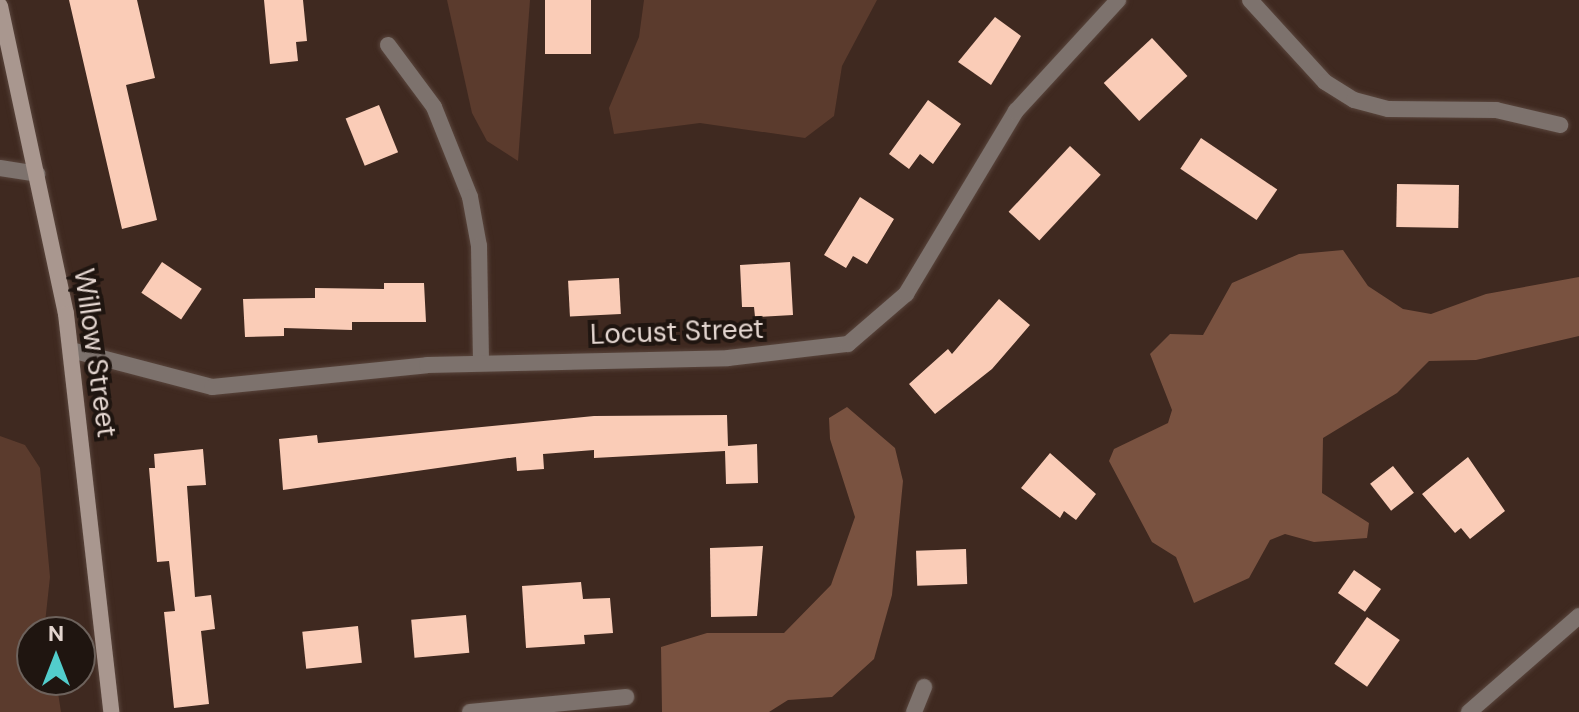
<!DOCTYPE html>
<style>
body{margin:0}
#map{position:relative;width:1579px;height:712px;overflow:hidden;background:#3f2920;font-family:"DM Sans",sans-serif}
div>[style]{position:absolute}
.green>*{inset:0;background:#5b3b2d}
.forest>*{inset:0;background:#795240}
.building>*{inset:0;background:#faccb7;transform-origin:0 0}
.roads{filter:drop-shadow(0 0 2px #59453c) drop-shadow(0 0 2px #59453c)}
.street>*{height:16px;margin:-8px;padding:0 8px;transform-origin:8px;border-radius:8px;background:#7d726d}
.secondary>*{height:16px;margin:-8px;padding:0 8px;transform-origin:8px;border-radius:8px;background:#a9978f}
span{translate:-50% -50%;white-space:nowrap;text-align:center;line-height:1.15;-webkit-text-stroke:8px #1f1510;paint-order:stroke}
.street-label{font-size:28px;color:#e3d5cf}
.north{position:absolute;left:16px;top:616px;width:80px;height:80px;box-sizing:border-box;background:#1f1510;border:2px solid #6d625c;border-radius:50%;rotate:0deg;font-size:22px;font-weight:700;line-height:32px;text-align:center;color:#e3d5cf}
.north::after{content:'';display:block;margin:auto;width:28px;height:36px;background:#52cdcc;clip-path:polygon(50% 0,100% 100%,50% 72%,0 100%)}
</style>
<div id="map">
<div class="green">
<div style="clip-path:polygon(447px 0,530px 0,518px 161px,487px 141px,472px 113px)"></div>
<div style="clip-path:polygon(644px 0,877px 0,842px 66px,834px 116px,805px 138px,700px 123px,614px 134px,609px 108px,639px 37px)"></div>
<div style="clip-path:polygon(0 436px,25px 445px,40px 468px,50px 577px,44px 632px,32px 632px,32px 680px,56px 680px,61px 712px,0 712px)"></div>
</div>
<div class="forest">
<div style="clip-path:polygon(1343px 250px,1368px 286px,1403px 309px,1431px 314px,1486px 294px,1579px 277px,1579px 336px,1476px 360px,1429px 361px,1397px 393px,1323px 438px,1322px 493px,1369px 523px,1367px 538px,1314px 542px,1285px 534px,1270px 540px,1249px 578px,1194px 603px,1176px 557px,1152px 542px,1109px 461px,1114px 449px,1168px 423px,1172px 410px,1150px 354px,1170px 334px,1203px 335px,1232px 283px,1299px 254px)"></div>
<div style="clip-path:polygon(847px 407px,895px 448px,903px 481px,892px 595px,874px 659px,832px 697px,788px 700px,769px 712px,662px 712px,661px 647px,707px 633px,784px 633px,831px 585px,855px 517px,830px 439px,829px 418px)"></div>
</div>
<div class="building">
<div style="clip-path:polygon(69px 0,137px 0,155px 78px,126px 85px,157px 220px,122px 229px)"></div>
<div style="clip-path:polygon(264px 0,303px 0,307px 41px,296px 42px,298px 61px,270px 64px)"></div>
<div style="left:545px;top:0;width:46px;height:54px"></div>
<div style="clip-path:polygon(995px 17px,1021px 36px,991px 85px,958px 62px)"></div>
<div style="left:1152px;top:38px;width:52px;height:66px;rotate:47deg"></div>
<div style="clip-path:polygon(928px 100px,961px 124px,933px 164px,920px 154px,909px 169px,889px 154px)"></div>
<div style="left:379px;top:105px;width:51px;height:36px;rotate:68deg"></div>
<div style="left:1201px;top:138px;width:92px;height:37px;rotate:34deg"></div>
<div style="left:1070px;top:146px;width:42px;height:90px;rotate:43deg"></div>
<div style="left:1397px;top:184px;width:62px;height:43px;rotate:1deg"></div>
<div style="clip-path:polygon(860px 197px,894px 219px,867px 264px,853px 256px,846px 268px,824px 255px)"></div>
<div style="left:162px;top:262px;width:48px;height:37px;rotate:34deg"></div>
<div style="clip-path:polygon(790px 262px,793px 315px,755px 317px,754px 307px,742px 307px,740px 265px)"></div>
<div style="left:619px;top:278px;width:36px;height:51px;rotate:87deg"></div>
<div style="clip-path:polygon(384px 283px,424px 283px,426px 322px,352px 322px,352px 330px,284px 328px,284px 336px,245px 337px,243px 299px,315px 298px,315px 288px,384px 289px)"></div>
<div style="clip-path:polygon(999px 299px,1030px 325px,992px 369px,935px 414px,909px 384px,948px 349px,952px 354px)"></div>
<div style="clip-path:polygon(727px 415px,728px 446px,757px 444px,758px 483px,726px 484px,725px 451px,594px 458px,594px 450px,543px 454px,544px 469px,517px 471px,516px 457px,283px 490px,279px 439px,317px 435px,318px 443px,594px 416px)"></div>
<div style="clip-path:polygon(203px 449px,206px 485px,187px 486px,195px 597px,211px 595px,215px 629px,201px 631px,209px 704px,174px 708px,164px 612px,175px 611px,169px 561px,157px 562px,149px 468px,155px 468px,154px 454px)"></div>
<div style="clip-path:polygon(1050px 453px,1096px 494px,1076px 520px,1064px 511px,1060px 518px,1021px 488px)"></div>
<div style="clip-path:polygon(1468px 457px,1505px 511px,1470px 539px,1461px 528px,1455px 533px,1422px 494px)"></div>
<div style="left:1393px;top:466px;width:34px;height:29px;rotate:52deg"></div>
<div style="clip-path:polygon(763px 546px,757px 616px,711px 617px,710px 548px)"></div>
<div style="left:966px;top:549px;width:35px;height:50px;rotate:88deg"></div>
<div style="left:1354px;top:570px;width:33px;height:28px;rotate:35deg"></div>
<div style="clip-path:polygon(581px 582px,583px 599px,610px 598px,613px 633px,584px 635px,585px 644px,526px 648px,522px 586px)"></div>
<div style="left:466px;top:615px;width:38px;height:55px;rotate:85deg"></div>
<div style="left:1367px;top:617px;width:40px;height:57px;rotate:35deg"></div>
<div style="left:358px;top:626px;width:37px;height:56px;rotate:84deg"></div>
</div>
<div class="roads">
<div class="street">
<div style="left:1250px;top:0;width:111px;rotate:47.6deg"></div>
<div style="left:1325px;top:82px;width:34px;rotate:32deg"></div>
<div style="left:1354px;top:100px;width:35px;rotate:15deg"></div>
<div style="left:1388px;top:109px;width:108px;rotate:0.5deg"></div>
<div style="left:1496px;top:110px;width:66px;rotate:13.2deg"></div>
<div style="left:388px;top:45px;width:77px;rotate:53.4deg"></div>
<div style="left:434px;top:107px;width:97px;rotate:68.2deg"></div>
<div style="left:470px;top:197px;width:50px;rotate:79.6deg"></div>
<div style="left:479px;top:246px;width:117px;rotate:89deg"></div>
<div style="left:0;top:168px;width:38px;rotate:9deg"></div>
<div style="left:71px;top:350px;width:146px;rotate:14.7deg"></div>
<div style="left:212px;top:387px;width:216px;rotate:-5.8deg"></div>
<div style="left:427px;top:365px;width:301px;rotate:-1.3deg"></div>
<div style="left:728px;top:358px;width:121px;rotate:-6.7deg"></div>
<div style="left:848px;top:344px;width:77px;rotate:-40.8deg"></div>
<div style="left:906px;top:294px;width:214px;rotate:-59deg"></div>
<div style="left:1016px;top:111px;width:151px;rotate:-47.4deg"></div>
<div style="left:470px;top:712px;width:157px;rotate:-5.5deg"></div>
<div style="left:914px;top:712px;width:27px;rotate:-68deg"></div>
<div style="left:1469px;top:712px;width:146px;rotate:-41.1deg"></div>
</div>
<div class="secondary">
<div style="left:0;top:6px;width:315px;rotate:77.9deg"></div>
<div style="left:66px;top:314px;width:401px;rotate:83.5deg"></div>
</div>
</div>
<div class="street-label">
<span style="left:677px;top:332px;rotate:-2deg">Locust Street</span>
<span style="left:95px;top:353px;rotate:82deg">Willow Street</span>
</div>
<div class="north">N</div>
</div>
